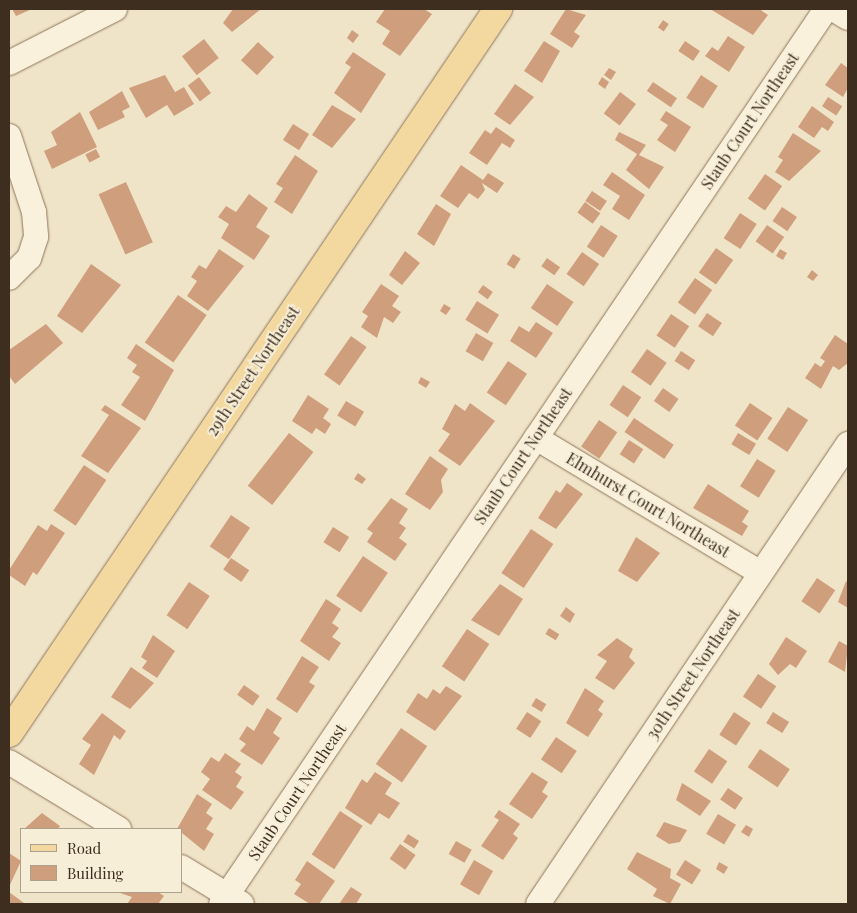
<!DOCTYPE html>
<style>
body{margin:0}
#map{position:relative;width:857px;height:913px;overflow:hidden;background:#f0e4c8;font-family:"Playfair Display",serif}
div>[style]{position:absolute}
.building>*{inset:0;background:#cf9f7d;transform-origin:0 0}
.roads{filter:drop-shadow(0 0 1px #8d765c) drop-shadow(0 0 1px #8d765c)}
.minor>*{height:24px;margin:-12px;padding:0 12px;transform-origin:12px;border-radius:12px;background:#faf1dc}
.major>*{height:28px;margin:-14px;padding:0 14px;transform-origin:14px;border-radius:14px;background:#f3d9a0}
span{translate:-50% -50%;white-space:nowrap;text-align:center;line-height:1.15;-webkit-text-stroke:4px #f7eed8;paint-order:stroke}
.street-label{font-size:16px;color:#3d2e20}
.frame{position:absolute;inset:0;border:10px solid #3d2e20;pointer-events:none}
.legend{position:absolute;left:20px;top:828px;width:162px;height:65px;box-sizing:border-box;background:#f7eed8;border:1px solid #ada18e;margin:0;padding:6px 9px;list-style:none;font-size:15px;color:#3d2e20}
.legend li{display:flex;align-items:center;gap:10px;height:25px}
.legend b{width:25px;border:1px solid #ada18e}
</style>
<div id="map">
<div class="building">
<div style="clip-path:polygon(12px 9px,32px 9px,16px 16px)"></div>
<div style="clip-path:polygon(233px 9px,261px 9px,232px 32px,223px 23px)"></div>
<div style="clip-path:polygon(385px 9px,424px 9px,432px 14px,400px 56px,382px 44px,390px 31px,376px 22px)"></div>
<div style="clip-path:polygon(566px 9px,586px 15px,574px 32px,580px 36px,572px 48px,550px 34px)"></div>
<div style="clip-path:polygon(710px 9px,759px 9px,768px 15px,753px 35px)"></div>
<div style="left:663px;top:20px;width:7px;height:9px;rotate:34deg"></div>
<div style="clip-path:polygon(352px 30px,359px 35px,353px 43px,347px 38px)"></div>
<div style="clip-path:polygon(728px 36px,745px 47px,729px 72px,705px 56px,712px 47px,718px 51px)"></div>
<div style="left:204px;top:39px;width:24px;height:28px;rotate:52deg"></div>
<div style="clip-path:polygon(544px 41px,560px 51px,542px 83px,524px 71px)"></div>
<div style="left:685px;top:41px;width:18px;height:12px;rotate:34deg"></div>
<div style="left:258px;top:42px;width:22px;height:25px;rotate:43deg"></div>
<div style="clip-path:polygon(353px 52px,386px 74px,361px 113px,334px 93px,351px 67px,345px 63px)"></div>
<div style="clip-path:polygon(841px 63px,848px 68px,848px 88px,843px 97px,825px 85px)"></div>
<div style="clip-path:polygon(609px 68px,616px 72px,611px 80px,604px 75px)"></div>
<div style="clip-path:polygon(165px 75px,175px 92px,184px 87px,194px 104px,174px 116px,167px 105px,146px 118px,129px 88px)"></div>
<div style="left:701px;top:75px;width:20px;height:27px;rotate:33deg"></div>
<div style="left:199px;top:77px;width:20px;height:14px;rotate:53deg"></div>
<div style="clip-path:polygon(602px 77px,609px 82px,605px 89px,598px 84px)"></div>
<div style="left:653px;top:82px;width:29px;height:11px;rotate:34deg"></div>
<div style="clip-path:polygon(515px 84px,534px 97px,510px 125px,494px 114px)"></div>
<div style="clip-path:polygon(122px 91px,130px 107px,122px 111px,125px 117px,98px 130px,89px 112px)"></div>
<div style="left:620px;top:92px;width:20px;height:27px;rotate:37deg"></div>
<div style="left:828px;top:97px;width:17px;height:11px;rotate:33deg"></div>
<div style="clip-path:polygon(332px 105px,356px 119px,332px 148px,312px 135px)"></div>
<div style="clip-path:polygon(812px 106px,834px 122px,828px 131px,822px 127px,814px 138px,798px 127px)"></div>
<div style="clip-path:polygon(666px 111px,691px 127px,675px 152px,657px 140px,668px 125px,660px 120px)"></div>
<div style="clip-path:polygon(80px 112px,97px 147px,52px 169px,44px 151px,57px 145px,51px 132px)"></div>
<div style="left:293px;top:124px;width:19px;height:19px;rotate:32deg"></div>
<div style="clip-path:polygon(496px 127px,515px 140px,510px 148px,502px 143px,487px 165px,469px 153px,485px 130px,491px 134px)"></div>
<div style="clip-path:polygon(619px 132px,646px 145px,639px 155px,664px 167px,649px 189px,626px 170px,637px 154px,615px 140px)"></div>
<div style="clip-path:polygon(793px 133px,821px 151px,789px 181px,775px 172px,783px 160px,778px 157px)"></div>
<div style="left:96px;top:149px;width:9px;height:12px;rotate:63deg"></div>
<div style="clip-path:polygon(295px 155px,318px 171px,292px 214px,274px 202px,283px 188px,276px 184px)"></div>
<div style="clip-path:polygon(461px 165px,483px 180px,488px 173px,504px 183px,497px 193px,482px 183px,485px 190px,478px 199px,469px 193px,458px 208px,440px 196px)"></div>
<div style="clip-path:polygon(612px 172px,645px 195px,629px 220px,612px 209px,620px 196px,603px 185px)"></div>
<div style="left:765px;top:174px;width:21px;height:30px;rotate:35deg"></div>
<div style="left:126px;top:182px;width:66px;height:30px;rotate:66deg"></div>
<div style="left:592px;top:191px;width:18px;height:12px;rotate:34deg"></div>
<div style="clip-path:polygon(249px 194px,268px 208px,256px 227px,270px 236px,254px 260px,221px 238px,229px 224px,218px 217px,226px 206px,236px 212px)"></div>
<div style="left:585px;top:202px;width:19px;height:13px;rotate:36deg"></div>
<div style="clip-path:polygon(436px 204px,451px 214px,434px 246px,417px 234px)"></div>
<div style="left:782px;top:207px;width:18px;height:17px;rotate:34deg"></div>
<div style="left:740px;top:213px;width:20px;height:30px;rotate:33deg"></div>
<div style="left:601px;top:225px;width:20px;height:26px;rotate:33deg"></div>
<div style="left:767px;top:225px;width:21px;height:20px;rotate:35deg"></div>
<div style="left:716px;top:248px;width:21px;height:30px;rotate:35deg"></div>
<div style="clip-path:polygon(219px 249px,244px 266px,208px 311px,187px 296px,197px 281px,191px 277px,199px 265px,206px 269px)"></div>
<div style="left:780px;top:249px;width:8px;height:8px;rotate:30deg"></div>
<div style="clip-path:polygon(405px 251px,420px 263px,402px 285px,389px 275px)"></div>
<div style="left:582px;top:252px;width:21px;height:27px;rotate:35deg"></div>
<div style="left:513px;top:254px;width:9px;height:12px;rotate:32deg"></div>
<div style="left:547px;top:258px;width:16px;height:10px;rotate:35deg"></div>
<div style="clip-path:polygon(91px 264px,121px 285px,82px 333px,57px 316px)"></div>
<div style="clip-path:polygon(812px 270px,818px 275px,813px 281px,807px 277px)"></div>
<div style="left:695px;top:278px;width:21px;height:30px;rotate:35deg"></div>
<div style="clip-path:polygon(381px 284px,399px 296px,392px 306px,401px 312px,393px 323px,384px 317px,377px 338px,361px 327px,368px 316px,362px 312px)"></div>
<div style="left:547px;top:284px;width:32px;height:29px;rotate:34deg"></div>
<div style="left:483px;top:285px;width:12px;height:9px;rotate:35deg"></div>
<div style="left:178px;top:295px;width:35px;height:58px;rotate:35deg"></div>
<div style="left:477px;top:301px;width:26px;height:22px;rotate:32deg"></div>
<div style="clip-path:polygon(444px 304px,451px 308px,446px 315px,440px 311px)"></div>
<div style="left:707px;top:313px;width:18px;height:16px;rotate:34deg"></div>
<div style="left:671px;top:314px;width:22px;height:26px;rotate:34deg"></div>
<div style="clip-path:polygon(536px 322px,553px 333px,536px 358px,510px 341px,519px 326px,529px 332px)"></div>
<div style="clip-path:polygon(46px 324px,63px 343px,15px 384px,9px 376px,9px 350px)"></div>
<div style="left:476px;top:333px;width:20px;height:21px;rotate:30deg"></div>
<div style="clip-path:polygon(835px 335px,848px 344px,848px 363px,839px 370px,833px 366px,821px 389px,805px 378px,815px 363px,821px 367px,825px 361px,820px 358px)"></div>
<div style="left:351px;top:336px;width:19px;height:47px;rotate:35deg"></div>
<div style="clip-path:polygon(136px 344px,174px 370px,145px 421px,121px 405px,140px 377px,132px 372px,137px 365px,127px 358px)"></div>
<div style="left:647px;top:349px;width:24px;height:28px;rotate:35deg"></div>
<div style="left:681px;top:351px;width:17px;height:12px;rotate:33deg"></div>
<div style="left:508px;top:361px;width:23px;height:38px;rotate:34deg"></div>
<div style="clip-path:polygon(421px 377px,430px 382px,426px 388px,418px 383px)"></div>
<div style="left:623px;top:385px;width:22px;height:24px;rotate:34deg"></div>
<div style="left:663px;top:388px;width:19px;height:16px;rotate:35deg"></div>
<div style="clip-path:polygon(308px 395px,329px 409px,323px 418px,331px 424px,325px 434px,316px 428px,312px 434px,292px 421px)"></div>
<div style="left:346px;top:401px;width:21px;height:17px;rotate:31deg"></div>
<div style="clip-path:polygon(470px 403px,495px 421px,460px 466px,438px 451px,450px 434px,442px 429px,455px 404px,465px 411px)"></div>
<div style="left:750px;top:403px;width:27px;height:27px;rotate:34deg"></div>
<div style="clip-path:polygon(105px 405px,141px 428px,108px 473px,81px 456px,109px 415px,101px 410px)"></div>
<div style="left:788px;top:407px;width:24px;height:38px;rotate:33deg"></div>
<div style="left:634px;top:418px;width:48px;height:17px;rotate:34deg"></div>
<div style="left:599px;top:420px;width:22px;height:32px;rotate:34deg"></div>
<div style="left:289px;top:433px;width:31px;height:67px;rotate:38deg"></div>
<div style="left:738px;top:433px;width:21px;height:13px;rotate:31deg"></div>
<div style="left:629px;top:440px;width:17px;height:17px;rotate:33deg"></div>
<div style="clip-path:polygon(430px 456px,448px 469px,441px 480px,443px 492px,430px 510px,405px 494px)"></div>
<div style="left:757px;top:459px;width:22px;height:32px;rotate:32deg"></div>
<div style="left:84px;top:465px;width:27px;height:55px;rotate:34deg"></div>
<div style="clip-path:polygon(358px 473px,366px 479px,362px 484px,354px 479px)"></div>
<div style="clip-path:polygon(567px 483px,583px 494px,556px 529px,538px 518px,556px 490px,560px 493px)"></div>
<div style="clip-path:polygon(708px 484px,749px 511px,742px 522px,748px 526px,742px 536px,693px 508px)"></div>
<div style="clip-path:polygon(391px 498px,408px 509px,399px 523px,406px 528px,399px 538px,407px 544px,395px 561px,367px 542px,373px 533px,367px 529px)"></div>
<div style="left:231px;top:515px;width:23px;height:38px;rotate:34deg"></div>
<div style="clip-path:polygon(51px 524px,65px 533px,37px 575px,33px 572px,25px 586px,9px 575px,9px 570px,38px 525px,47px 531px)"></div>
<div style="left:333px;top:527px;width:19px;height:18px;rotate:32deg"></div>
<div style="left:531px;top:529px;width:27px;height:53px;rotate:34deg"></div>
<div style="clip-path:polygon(636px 537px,660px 553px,637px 582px,618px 571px)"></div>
<div style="left:363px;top:556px;width:30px;height:48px;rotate:34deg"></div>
<div style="left:231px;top:558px;width:22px;height:14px;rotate:34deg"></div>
<div style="left:817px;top:578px;width:22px;height:28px;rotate:34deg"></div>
<div style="clip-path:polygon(846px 581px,848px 583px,848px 608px,838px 602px)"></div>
<div style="left:189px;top:582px;width:25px;height:40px;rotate:34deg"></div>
<div style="clip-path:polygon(500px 584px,523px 599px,499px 636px,471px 620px)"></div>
<div style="clip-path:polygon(326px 599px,341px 609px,332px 623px,339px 628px,332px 637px,341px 643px,329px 661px,300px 641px)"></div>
<div style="clip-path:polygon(566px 607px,575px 614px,570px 623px,560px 616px)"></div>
<div style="left:549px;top:628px;width:12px;height:7px;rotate:31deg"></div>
<div style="left:467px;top:629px;width:27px;height:45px;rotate:34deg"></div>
<div style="clip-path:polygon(153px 635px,175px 651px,157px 678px,142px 668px,147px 661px,141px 657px)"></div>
<div style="clip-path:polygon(786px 637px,807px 651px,796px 668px,790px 664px,778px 675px,769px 664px)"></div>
<div style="clip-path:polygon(617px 638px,633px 649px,629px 657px,635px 663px,614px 690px,595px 678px,607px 661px,597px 655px)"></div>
<div style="clip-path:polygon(839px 641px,848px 646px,845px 672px,828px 662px)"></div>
<div style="clip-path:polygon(302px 656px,319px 667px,309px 682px,315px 686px,297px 713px,276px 699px)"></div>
<div style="clip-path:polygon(131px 667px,154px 683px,130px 709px,111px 697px)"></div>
<div style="left:758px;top:674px;width:22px;height:27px;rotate:34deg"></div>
<div style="left:244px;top:685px;width:19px;height:12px;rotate:35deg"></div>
<div style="clip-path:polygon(446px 686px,462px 696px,435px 731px,406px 712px,418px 693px,427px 699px,433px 689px,440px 694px)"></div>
<div style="clip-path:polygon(585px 688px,604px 701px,598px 710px,603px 714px,588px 737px,566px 723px)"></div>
<div style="left:536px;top:698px;width:12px;height:9px;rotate:31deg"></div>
<div style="clip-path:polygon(267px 708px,282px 718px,273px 733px,280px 738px,262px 765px,240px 751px,246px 744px,239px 739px,247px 726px,254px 731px)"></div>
<div style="left:527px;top:712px;width:17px;height:20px;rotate:33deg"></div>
<div style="left:734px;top:712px;width:20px;height:27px;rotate:33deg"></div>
<div style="left:773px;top:712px;width:19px;height:13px;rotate:32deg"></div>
<div style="clip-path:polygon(102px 713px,126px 731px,120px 740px,114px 735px,94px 775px,79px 764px,91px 745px,82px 739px)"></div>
<div style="left:401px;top:728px;width:32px;height:44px;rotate:35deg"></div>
<div style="left:556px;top:737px;width:25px;height:27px;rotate:34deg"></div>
<div style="left:709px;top:749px;width:22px;height:27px;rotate:34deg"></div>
<div style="left:760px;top:749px;width:36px;height:22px;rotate:34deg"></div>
<div style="clip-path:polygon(225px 753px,241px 764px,235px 772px,242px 777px,236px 787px,244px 792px,231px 810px,202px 790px,210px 779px,201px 772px,211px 757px,219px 762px)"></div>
<div style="clip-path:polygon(375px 772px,392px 783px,385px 794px,400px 803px,389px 819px,379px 813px,371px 825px,345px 808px,362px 779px,367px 783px)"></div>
<div style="clip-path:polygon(532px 772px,548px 782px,542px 792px,548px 796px,532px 819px,509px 804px)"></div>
<div style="clip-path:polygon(682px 783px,711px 801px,700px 816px,676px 800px)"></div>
<div style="left:728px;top:788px;width:18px;height:14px;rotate:34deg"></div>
<div style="clip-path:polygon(197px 794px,212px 804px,206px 813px,213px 818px,206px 829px,214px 834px,204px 851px,177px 829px)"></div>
<div style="clip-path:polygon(499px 810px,520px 824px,513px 834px,518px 838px,503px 860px,481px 846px,499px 820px,494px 817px)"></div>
<div style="left:340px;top:811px;width:27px;height:52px;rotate:33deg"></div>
<div style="clip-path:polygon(42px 813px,60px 826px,58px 829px,24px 829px)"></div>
<div style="left:718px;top:814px;width:21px;height:23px;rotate:31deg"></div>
<div style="clip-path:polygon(664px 822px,687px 830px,680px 842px,669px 844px,656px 836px)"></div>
<div style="clip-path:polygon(746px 825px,753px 829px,749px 837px,741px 832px)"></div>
<div style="left:408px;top:834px;width:13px;height:9px;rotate:32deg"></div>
<div style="left:456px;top:841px;width:18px;height:15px;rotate:29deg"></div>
<div style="left:400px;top:844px;width:19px;height:18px;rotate:35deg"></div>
<div style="clip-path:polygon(637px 852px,671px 869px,670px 878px,681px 884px,670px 904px,653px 896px,657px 889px,627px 869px)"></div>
<div style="clip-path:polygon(9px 853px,21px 861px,9px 887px)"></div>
<div style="left:474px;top:860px;width:22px;height:28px;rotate:30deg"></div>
<div style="left:685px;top:860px;width:19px;height:17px;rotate:32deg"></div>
<div style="clip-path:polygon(307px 861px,335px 881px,319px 904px,310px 904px,294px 894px,301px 884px,295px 880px)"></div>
<div style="clip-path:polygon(719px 862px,728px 867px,724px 874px,716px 869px)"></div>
<div style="clip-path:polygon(351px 887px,362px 894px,356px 904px,339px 904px)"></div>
<div style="clip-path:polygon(9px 892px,24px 903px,23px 904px,9px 904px)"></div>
<div style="clip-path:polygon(117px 892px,158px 892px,164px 896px,158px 904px,127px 904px,132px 897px)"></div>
</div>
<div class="roads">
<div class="minor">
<div style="left:833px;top:9px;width:17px;rotate:31deg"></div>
<div style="left:9px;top:63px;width:119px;rotate:-27deg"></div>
<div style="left:9px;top:136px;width:80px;rotate:71.8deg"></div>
<div style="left:34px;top:212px;width:25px;rotate:85deg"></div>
<div style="left:36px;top:237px;width:22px;rotate:108deg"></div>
<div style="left:29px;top:258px;width:28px;rotate:135deg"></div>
<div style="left:536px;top:438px;width:262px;rotate:31deg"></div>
<div style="left:9px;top:762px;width:129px;rotate:31.3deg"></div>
<div style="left:181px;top:867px;width:71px;rotate:31.2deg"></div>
<div style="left:221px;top:904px;width:1080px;rotate:-55.94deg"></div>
<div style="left:538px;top:904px;width:555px;rotate:-56.02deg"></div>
</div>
<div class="major">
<div style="left:9px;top:733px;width:874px;rotate:-55.96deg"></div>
</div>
</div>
<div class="street-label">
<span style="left:750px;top:121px;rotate:-56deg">Staub Court Northeast</span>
<span style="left:253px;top:371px;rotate:-56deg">29th Street Northeast</span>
<span style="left:523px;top:456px;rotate:-56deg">Staub Court Northeast</span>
<span style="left:648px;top:505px;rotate:31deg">Elmhurst Court Northeast</span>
<span style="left:693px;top:674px;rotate:-56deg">30th Street Northeast</span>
<span style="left:297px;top:792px;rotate:-56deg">Staub Court Northeast</span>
</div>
<div class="frame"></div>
<ul class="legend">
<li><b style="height:6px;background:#f3d9a0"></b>Road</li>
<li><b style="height:14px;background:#cf9f7d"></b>Building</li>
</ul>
</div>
